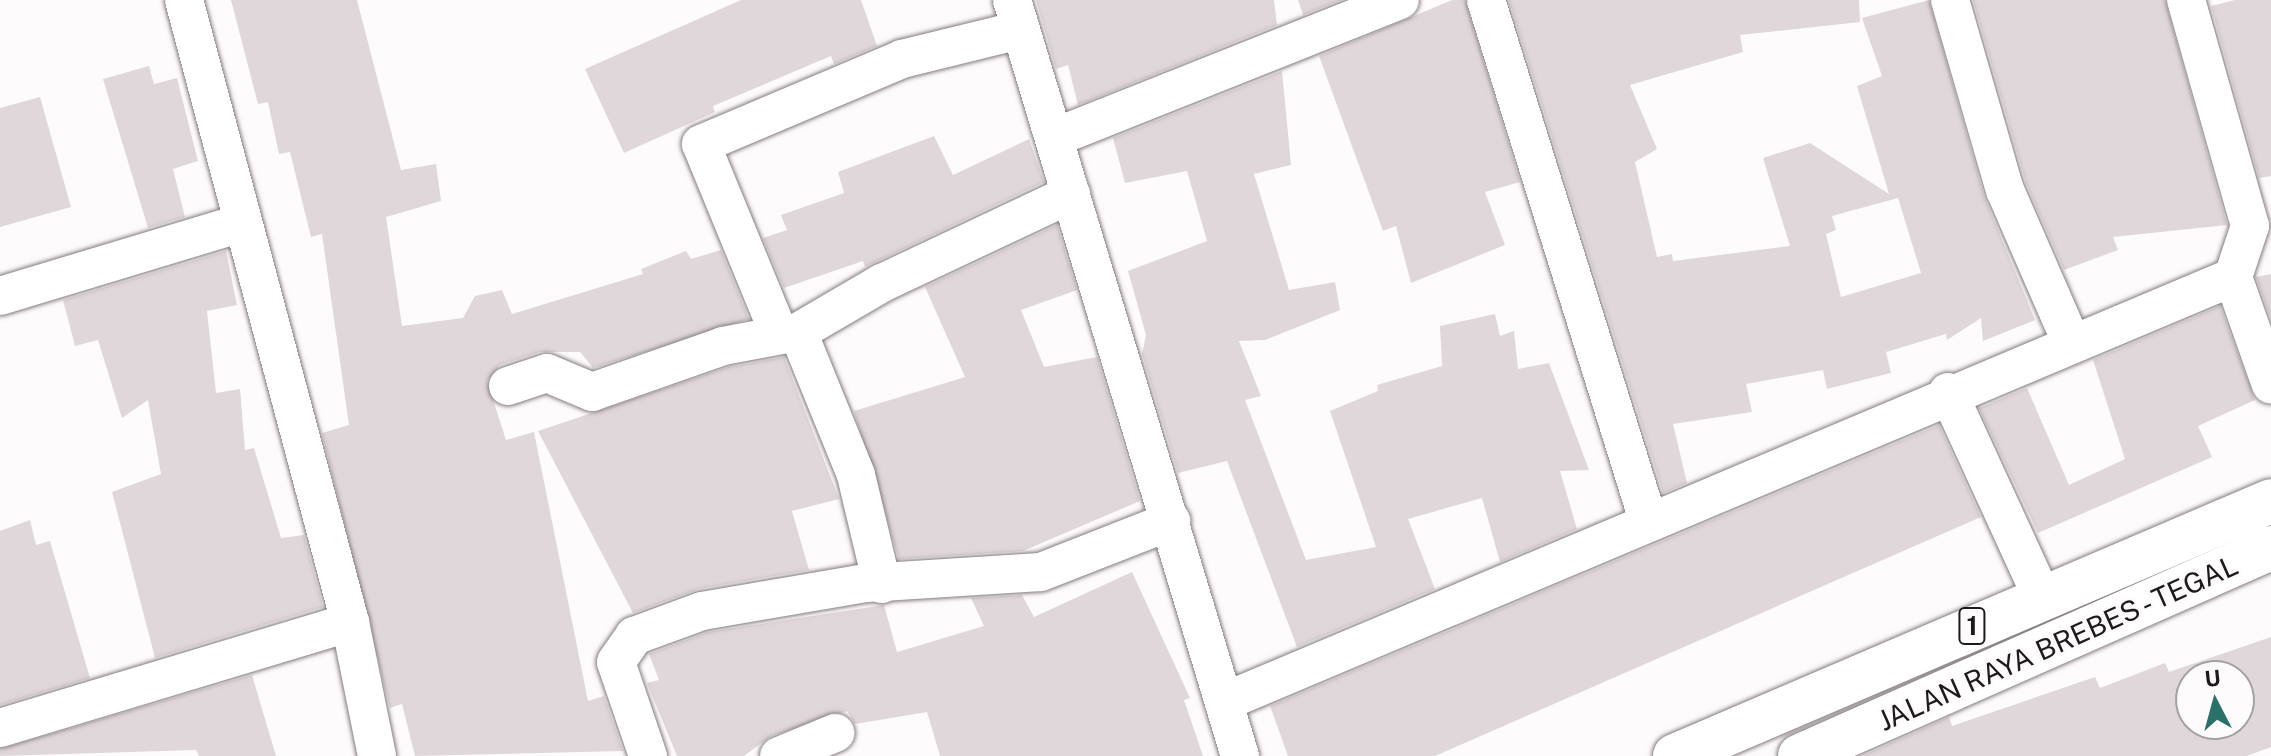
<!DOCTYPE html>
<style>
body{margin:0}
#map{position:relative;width:2271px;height:756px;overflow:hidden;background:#fefbfc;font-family:"Public Sans",sans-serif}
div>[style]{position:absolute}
.building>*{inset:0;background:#e0d7da}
.roads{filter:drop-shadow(0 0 2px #847c7f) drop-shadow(0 0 2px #847c7f)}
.street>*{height:38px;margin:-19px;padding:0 19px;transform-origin:19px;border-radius:19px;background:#fff}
.highway>*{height:44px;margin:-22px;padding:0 22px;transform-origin:22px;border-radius:22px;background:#fff}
span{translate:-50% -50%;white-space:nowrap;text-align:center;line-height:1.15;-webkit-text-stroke:6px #fefbfc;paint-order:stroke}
.shield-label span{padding:2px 6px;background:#fefbfc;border:2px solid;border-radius:6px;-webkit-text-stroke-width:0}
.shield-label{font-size:26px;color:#1d1a1b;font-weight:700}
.street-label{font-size:28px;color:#1d1a1b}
.north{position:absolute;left:2175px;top:660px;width:80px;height:80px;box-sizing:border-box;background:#fefbfc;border:2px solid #a4a1a2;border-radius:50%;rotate:354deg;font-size:22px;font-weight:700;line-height:32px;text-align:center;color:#1d1a1b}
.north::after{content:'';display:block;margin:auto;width:28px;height:36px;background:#2a7269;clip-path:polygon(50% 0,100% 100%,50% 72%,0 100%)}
</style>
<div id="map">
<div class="building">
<div style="clip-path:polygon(231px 0,357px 0,401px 170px,436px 164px,441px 201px,386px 217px,402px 326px,463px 318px,475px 296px,502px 290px,512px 314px,643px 274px,641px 269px,686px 251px,691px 259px,721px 250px,749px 319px,593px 368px,580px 352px,540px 352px,500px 365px,487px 381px,506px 440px,534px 432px,588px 701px,604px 696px,623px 751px,415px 756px,402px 704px,390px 708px,322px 433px,349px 425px,322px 234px,311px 237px,290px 152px,279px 154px,268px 102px,258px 104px)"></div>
<div style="clip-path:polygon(741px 0,861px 0,877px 46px,834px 64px,831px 56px,713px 106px,715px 112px,624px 153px,585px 69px)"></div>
<div style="clip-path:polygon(1036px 0,1274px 0,1277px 25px,1078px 105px,1068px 65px,1056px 69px)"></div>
<div style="clip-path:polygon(1298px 0,1341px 0,1303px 15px)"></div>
<div style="clip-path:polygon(1452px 0,1465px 0,1520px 182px,1485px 192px,1505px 245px,1411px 283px,1396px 226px,1383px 231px,1319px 56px)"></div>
<div style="clip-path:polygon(evenodd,1509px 0,1859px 0,1860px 22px,1740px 35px,1743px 52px,1630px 85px,1657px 149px,1635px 162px,1657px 257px,1672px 254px,1673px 261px,1790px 246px,1763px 158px,1810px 143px,1889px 194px,1857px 86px,1882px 76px,1862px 18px,1929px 0,1984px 196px,2035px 320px,1983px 341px,1981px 318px,1947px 340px,1946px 334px,1886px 352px,1891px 373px,1827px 389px,1823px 370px,1746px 384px,1752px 412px,1673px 424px,1687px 483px,1663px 493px,1509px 0,1898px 198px,1921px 273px,1841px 297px,1826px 234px,1836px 230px,1832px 216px,1898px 198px)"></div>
<div style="clip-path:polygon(1973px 0,2165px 0,2227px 225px,2113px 237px,2118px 250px,2064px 270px,2026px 183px)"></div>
<div style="clip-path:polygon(2235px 0,2271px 0,2271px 176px,2259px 178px,2211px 6px)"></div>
<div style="clip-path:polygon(149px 66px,154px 84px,177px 78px,198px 161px,173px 169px,185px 217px,148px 228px,103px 79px)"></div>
<div style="clip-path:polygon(1282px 71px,1291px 165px,1254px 174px,1289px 290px,1335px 282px,1340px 310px,1265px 340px,1239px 341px,1261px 396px,1245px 400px,1306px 560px,1376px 547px,1330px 411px,1378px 391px,1377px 385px,1442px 366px,1440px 326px,1495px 314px,1500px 336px,1514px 331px,1518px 369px,1549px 363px,1589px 470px,1560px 471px,1577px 529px,1500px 562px,1482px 498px,1408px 519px,1435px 589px,1297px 647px,1227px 461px,1178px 473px,1142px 354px,1146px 335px,1128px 271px,1207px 241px,1187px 171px,1125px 183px,1113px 138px)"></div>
<div style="clip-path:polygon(40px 97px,71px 207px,0 227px,0 108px)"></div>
<div style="clip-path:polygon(934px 136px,953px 175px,1029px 139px,1044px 182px,865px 267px,863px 261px,784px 288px,763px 238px,787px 230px,781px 215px,844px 193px,838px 172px)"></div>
<div style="clip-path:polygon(1057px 225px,1077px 290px,1021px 310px,1044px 367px,1097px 357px,1140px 501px,1023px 551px,899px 559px,854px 411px,965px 377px,925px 287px)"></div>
<div style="clip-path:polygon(226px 251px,237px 305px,207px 311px,216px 393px,240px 389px,245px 450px,254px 448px,281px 538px,304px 535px,323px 607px,155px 658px,112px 492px,161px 474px,148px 400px,122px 418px,98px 340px,75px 346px,63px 300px)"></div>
<div style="clip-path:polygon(2271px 274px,2271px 319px,2256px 277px)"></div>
<div style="clip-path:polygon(2220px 306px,2255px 400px,2198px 426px,2212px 457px,2038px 533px,1979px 408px,2027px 388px,2069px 485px,2125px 459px,2093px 360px)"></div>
<div style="clip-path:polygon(784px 357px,839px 499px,792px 511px,809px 570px,698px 589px,633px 613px,538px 431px,729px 367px)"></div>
<div style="clip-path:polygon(1939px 425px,1981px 517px,1435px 756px,1288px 756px,1270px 706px)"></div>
<div style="clip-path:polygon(30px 520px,36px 545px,50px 541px,90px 678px,0 705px,0 531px)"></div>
<div style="clip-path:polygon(1132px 572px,1190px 698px,1184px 700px,1203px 756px,940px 756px,927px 712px,855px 724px,847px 711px,771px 736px,744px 756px,677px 756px,647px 683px,659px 680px,649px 654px,708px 632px,884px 605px,897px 652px,984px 626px,971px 598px,1022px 595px,1034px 617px)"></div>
<div style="clip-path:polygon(evenodd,2271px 637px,2271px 747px,2247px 756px,1862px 756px,1949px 717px,1952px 726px,2095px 677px,2100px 688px,2165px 663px,2169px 672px,2271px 637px,2191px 676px,2239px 676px,2239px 724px,2191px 724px,2191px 676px)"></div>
<div style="clip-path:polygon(252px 675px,276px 756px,199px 756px,196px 750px,0 756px,0 749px)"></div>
</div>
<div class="roads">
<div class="street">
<div style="left:184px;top:0;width:644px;rotate:75.06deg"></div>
<div style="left:350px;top:622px;width:137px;rotate:78.6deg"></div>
<div style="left:1012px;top:0;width:790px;rotate:73.22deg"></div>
<div style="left:1486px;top:0;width:545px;rotate:72.7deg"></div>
<div style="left:1950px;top:0;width:198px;rotate:73.9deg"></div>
<div style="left:2005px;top:190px;width:166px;rotate:66.5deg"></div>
<div style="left:1056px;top:137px;width:370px;rotate:-21.7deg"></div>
<div style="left:2233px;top:277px;width:114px;rotate:70.6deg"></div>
<div style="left:0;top:296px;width:253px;rotate:-16.8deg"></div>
<div style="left:798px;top:332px;width:154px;rotate:67.9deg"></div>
<div style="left:856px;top:475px;width:112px;rotate:76.6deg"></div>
<div style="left:779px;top:334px;width:205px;rotate:-112.3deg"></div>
<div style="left:701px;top:144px;width:218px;rotate:-22.9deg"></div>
<div style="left:902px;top:59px;width:122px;rotate:-13.8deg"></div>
<div style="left:508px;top:386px;width:41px;rotate:-18.4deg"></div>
<div style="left:547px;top:373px;width:49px;rotate:22.9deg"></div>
<div style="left:592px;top:392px;width:139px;rotate:-19.3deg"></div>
<div style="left:723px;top:346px;width:76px;rotate:-10.6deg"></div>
<div style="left:798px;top:332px;width:97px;rotate:-30.3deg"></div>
<div style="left:882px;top:283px;width:209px;rotate:-25.2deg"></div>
<div style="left:1948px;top:392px;width:223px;rotate:65.4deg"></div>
<div style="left:1226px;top:701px;width:1093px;rotate:-22.83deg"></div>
<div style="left:2233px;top:277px;width:54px;rotate:-71.6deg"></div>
<div style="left:2250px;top:226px;width:235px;rotate:-105.8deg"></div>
<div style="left:0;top:728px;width:366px;rotate:-16.8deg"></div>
<div style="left:648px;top:756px;width:99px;rotate:-108.8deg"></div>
<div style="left:616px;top:662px;width:32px;rotate:-55deg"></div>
<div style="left:634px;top:636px;width:72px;rotate:-20.2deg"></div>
<div style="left:702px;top:611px;width:166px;rotate:-9.7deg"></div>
<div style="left:866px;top:583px;width:175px;rotate:-3.6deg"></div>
<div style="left:1041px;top:572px;width:140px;rotate:-21.4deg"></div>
<div style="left:779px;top:756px;width:61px;rotate:-22.3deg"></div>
</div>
<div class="highway">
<div style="left:1675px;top:756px;width:648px;rotate:-23.16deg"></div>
<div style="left:1800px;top:756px;width:515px;rotate:-23.83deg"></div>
</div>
</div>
<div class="shield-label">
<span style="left:1972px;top:626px">1</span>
</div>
<div class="street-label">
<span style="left:2058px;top:643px;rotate:-24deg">JALAN RAYA BREBES - TEGAL</span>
</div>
<div class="north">U</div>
</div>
